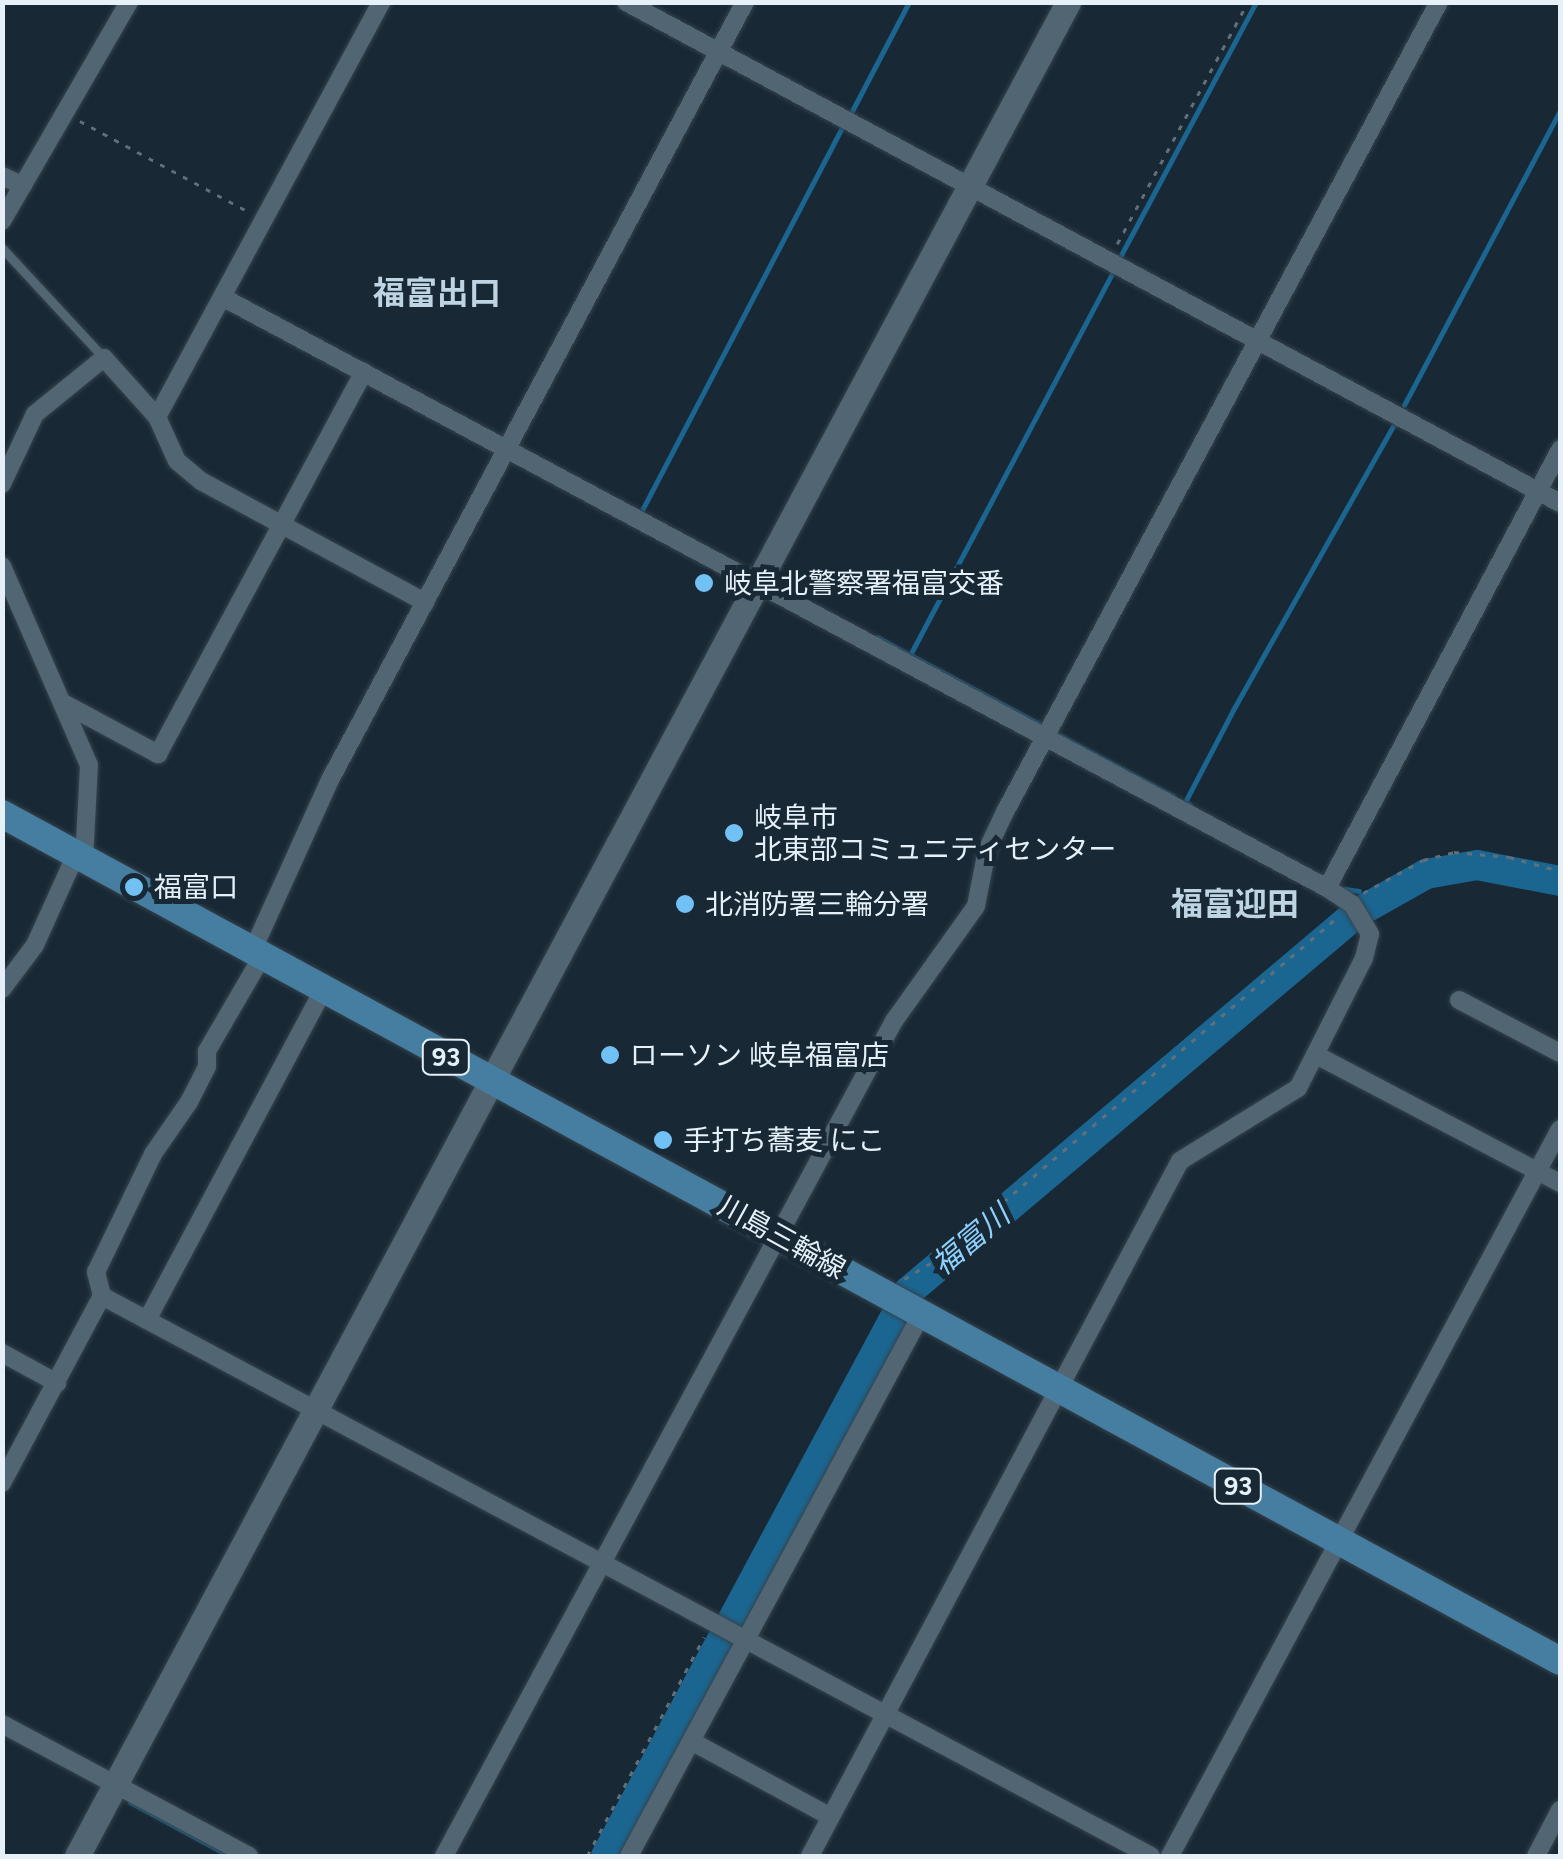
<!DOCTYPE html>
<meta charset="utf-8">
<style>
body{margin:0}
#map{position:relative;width:1563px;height:1859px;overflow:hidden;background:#182935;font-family:Figtree,"Noto Sans JP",sans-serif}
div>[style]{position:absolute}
.stream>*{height:5px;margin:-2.5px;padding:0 2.5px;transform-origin:2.5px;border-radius:2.5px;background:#1b6691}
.river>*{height:30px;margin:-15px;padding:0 15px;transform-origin:15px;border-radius:15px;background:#1b6691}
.path>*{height:2.5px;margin-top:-1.25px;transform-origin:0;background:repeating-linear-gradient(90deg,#606f7a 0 5px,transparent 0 13px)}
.roads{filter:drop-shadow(0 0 2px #35434d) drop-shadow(0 0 2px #35434d)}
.lane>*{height:9px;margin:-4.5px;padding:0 4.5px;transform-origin:4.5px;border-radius:4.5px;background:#516572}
.street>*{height:18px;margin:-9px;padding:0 9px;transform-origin:9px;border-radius:9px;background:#516572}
.secondary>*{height:25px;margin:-12.5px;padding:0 12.5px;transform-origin:12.5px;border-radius:12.5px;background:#516572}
.primary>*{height:28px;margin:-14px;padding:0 14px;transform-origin:14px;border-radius:14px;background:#467ea1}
.dots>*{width:28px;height:28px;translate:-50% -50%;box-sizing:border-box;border:5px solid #182935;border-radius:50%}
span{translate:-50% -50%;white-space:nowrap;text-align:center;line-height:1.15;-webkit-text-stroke:10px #182935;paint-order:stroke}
.shield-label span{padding:2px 8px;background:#182935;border:2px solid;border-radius:8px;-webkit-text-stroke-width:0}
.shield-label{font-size:25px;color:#e5f0f8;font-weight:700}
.poi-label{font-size:28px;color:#e5f0f8}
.left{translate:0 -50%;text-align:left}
.street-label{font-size:28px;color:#e5f0f8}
.water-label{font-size:30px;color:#8ed0fd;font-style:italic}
.quarter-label{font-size:32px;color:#bed4e3;font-weight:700}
.frame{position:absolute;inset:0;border:5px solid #e5f0f8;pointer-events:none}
</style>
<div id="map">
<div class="stream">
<div style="left:852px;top:111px;width:123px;rotate:-62.4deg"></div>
<div style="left:1121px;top:255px;width:287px;rotate:-61.9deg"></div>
<div style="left:1404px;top:405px;width:334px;rotate:-62.1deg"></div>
<div style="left:641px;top:512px;width:433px;rotate:-62.4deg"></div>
<div style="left:877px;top:637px;width:38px;rotate:29deg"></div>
<div style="left:1045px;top:727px;width:153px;rotate:-151.9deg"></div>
<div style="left:910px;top:655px;width:433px;rotate:-62.1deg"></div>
<div style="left:1055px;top:733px;width:134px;rotate:28.1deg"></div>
<div style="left:1190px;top:805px;width:6px;rotate:-149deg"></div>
<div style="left:1185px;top:802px;width:104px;rotate:-62.4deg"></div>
<div style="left:1233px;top:710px;width:328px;rotate:-60.6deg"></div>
<div style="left:1345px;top:889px;width:14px;rotate:8deg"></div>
<div style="left:1367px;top:900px;width:6px;rotate:59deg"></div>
<div style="left:130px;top:1802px;width:114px;rotate:28.4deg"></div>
</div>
<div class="river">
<div style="left:606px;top:1856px;width:641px;rotate:-61.8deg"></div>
<div style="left:909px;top:1291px;width:586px;rotate:-40.16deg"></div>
<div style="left:1357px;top:913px;width:79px;rotate:-29.5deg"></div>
<div style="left:1426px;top:874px;width:52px;rotate:-10deg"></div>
<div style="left:1477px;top:865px;width:85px;rotate:10.9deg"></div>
</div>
<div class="path">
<div style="left:80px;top:121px;width:192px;rotate:28.3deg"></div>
<div style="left:1117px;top:244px;width:275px;rotate:-61.6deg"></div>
<div style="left:1363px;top:893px;width:68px;rotate:-28.8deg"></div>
<div style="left:1423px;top:860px;width:32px;rotate:-14deg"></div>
<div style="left:1454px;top:852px;width:55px;rotate:5.2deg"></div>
<div style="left:1509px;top:857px;width:53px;rotate:15.4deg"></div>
<div style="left:904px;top:1279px;width:35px;rotate:-31deg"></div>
<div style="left:934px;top:1261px;width:532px;rotate:-40.43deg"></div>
<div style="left:587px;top:1856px;width:248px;rotate:-61.9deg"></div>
</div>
<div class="roads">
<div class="lane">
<div style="left:2px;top:248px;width:150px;rotate:47.2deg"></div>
</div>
<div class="street">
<div style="left:626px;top:2px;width:1060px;rotate:28.21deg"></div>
<div style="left:2px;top:176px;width:23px;rotate:25deg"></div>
<div style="left:2px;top:221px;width:253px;rotate:-59.9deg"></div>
<div style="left:224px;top:298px;width:1251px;rotate:28.14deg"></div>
<div style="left:1327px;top:888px;width:30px;rotate:33deg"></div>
<div style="left:1352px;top:904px;width:35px;rotate:59deg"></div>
<div style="left:1370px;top:934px;width:25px;rotate:104deg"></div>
<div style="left:1364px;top:958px;width:146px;rotate:116.9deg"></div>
<div style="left:1298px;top:1088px;width:139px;rotate:148.3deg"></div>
<div style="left:1180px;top:1161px;width:787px;rotate:118.03deg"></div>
<div style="left:157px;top:417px;width:472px;rotate:-61.6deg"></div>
<div style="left:2px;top:484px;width:77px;rotate:-64.8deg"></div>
<div style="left:35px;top:414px;width:89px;rotate:-39.1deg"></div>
<div style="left:104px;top:358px;width:79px;rotate:48.1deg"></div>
<div style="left:157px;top:417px;width:48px;rotate:65.6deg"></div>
<div style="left:177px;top:461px;width:31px;rotate:40deg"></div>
<div style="left:201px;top:481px;width:255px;rotate:28.4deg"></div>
<div style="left:2px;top:566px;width:217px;rotate:66.4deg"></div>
<div style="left:89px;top:765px;width:94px;rotate:93deg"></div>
<div style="left:65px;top:704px;width:106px;rotate:28.3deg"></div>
<div style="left:158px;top:754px;width:434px;rotate:-61.7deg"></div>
<div style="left:1327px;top:888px;width:497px;rotate:-62deg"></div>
<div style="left:251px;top:954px;width:193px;rotate:-65.6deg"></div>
<div style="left:331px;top:778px;width:880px;rotate:-61.92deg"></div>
<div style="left:2px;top:989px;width:55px;rotate:-53.1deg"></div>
<div style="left:35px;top:945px;width:100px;rotate:-65.7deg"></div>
<div style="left:1459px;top:1000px;width:114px;rotate:27.7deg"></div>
<div style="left:1318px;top:1056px;width:273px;rotate:27.7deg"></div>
<div style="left:102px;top:1296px;width:1189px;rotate:28.1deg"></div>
<div style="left:147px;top:1320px;width:372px;rotate:-61.9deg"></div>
<div style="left:2px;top:1353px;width:63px;rotate:28.6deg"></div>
<div style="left:2px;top:1483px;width:212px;rotate:-61.9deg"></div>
<div style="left:102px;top:1296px;width:25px;rotate:-104deg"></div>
<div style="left:96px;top:1272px;width:131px;rotate:-64.2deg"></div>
<div style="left:153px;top:1154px;width:63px;rotate:-55.3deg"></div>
<div style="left:189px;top:1102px;width:39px;rotate:-63deg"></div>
<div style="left:207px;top:1067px;width:16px;rotate:-90deg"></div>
<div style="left:207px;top:1051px;width:105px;rotate:-59.8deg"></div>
<div style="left:2px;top:1724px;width:280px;rotate:28.1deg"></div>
<div style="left:691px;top:1741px;width:159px;rotate:28.5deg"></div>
<div style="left:444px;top:1856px;width:949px;rotate:-61.68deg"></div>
<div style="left:894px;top:1021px;width:141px;rotate:-54.5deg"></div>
<div style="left:976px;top:906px;width:57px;rotate:-78.9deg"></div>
<div style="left:987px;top:850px;width:42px;rotate:-64.7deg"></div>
<div style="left:1005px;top:812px;width:919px;rotate:-61.82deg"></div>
<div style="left:629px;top:1856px;width:615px;rotate:-61.64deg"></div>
<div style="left:1170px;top:1856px;width:825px;rotate:-61.79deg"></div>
<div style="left:1536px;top:1856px;width:52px;rotate:-62.4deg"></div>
</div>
<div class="secondary">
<div style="left:77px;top:1856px;width:2102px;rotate:-61.87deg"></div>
</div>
<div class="primary">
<div style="left:2px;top:814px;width:1773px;rotate:28.53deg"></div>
</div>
</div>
<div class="dots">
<div style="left:704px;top:583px;background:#72c1f5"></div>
<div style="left:734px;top:833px;background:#72c1f5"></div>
<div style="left:134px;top:887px;background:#72c1f5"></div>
<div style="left:685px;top:904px;background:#72c1f5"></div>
<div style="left:610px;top:1055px;background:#72c1f5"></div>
<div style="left:663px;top:1140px;background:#72c1f5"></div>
</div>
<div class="shield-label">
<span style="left:446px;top:1057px">93</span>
<span style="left:1238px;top:1486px">93</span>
</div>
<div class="poi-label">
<span class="left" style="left:724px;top:583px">岐阜北警察署福富交番</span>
<span class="left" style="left:754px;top:833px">岐阜市<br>北東部コミュニティセンター</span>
<span class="left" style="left:154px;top:887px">福富口</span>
<span class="left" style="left:705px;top:904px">北消防署三輪分署</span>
<span class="left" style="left:630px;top:1055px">ローソン 岐阜福富店</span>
<span class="left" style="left:683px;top:1140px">手打ち蕎麦 にこ</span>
</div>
<div class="street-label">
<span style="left:782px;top:1237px;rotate:29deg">川島三輪線</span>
</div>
<div class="water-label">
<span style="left:971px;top:1240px;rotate:-40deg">福富川</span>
</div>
<div class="quarter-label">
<span style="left:437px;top:293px">福富出口</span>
<span style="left:1235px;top:904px">福富迎田</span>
</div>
<div class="frame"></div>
</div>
